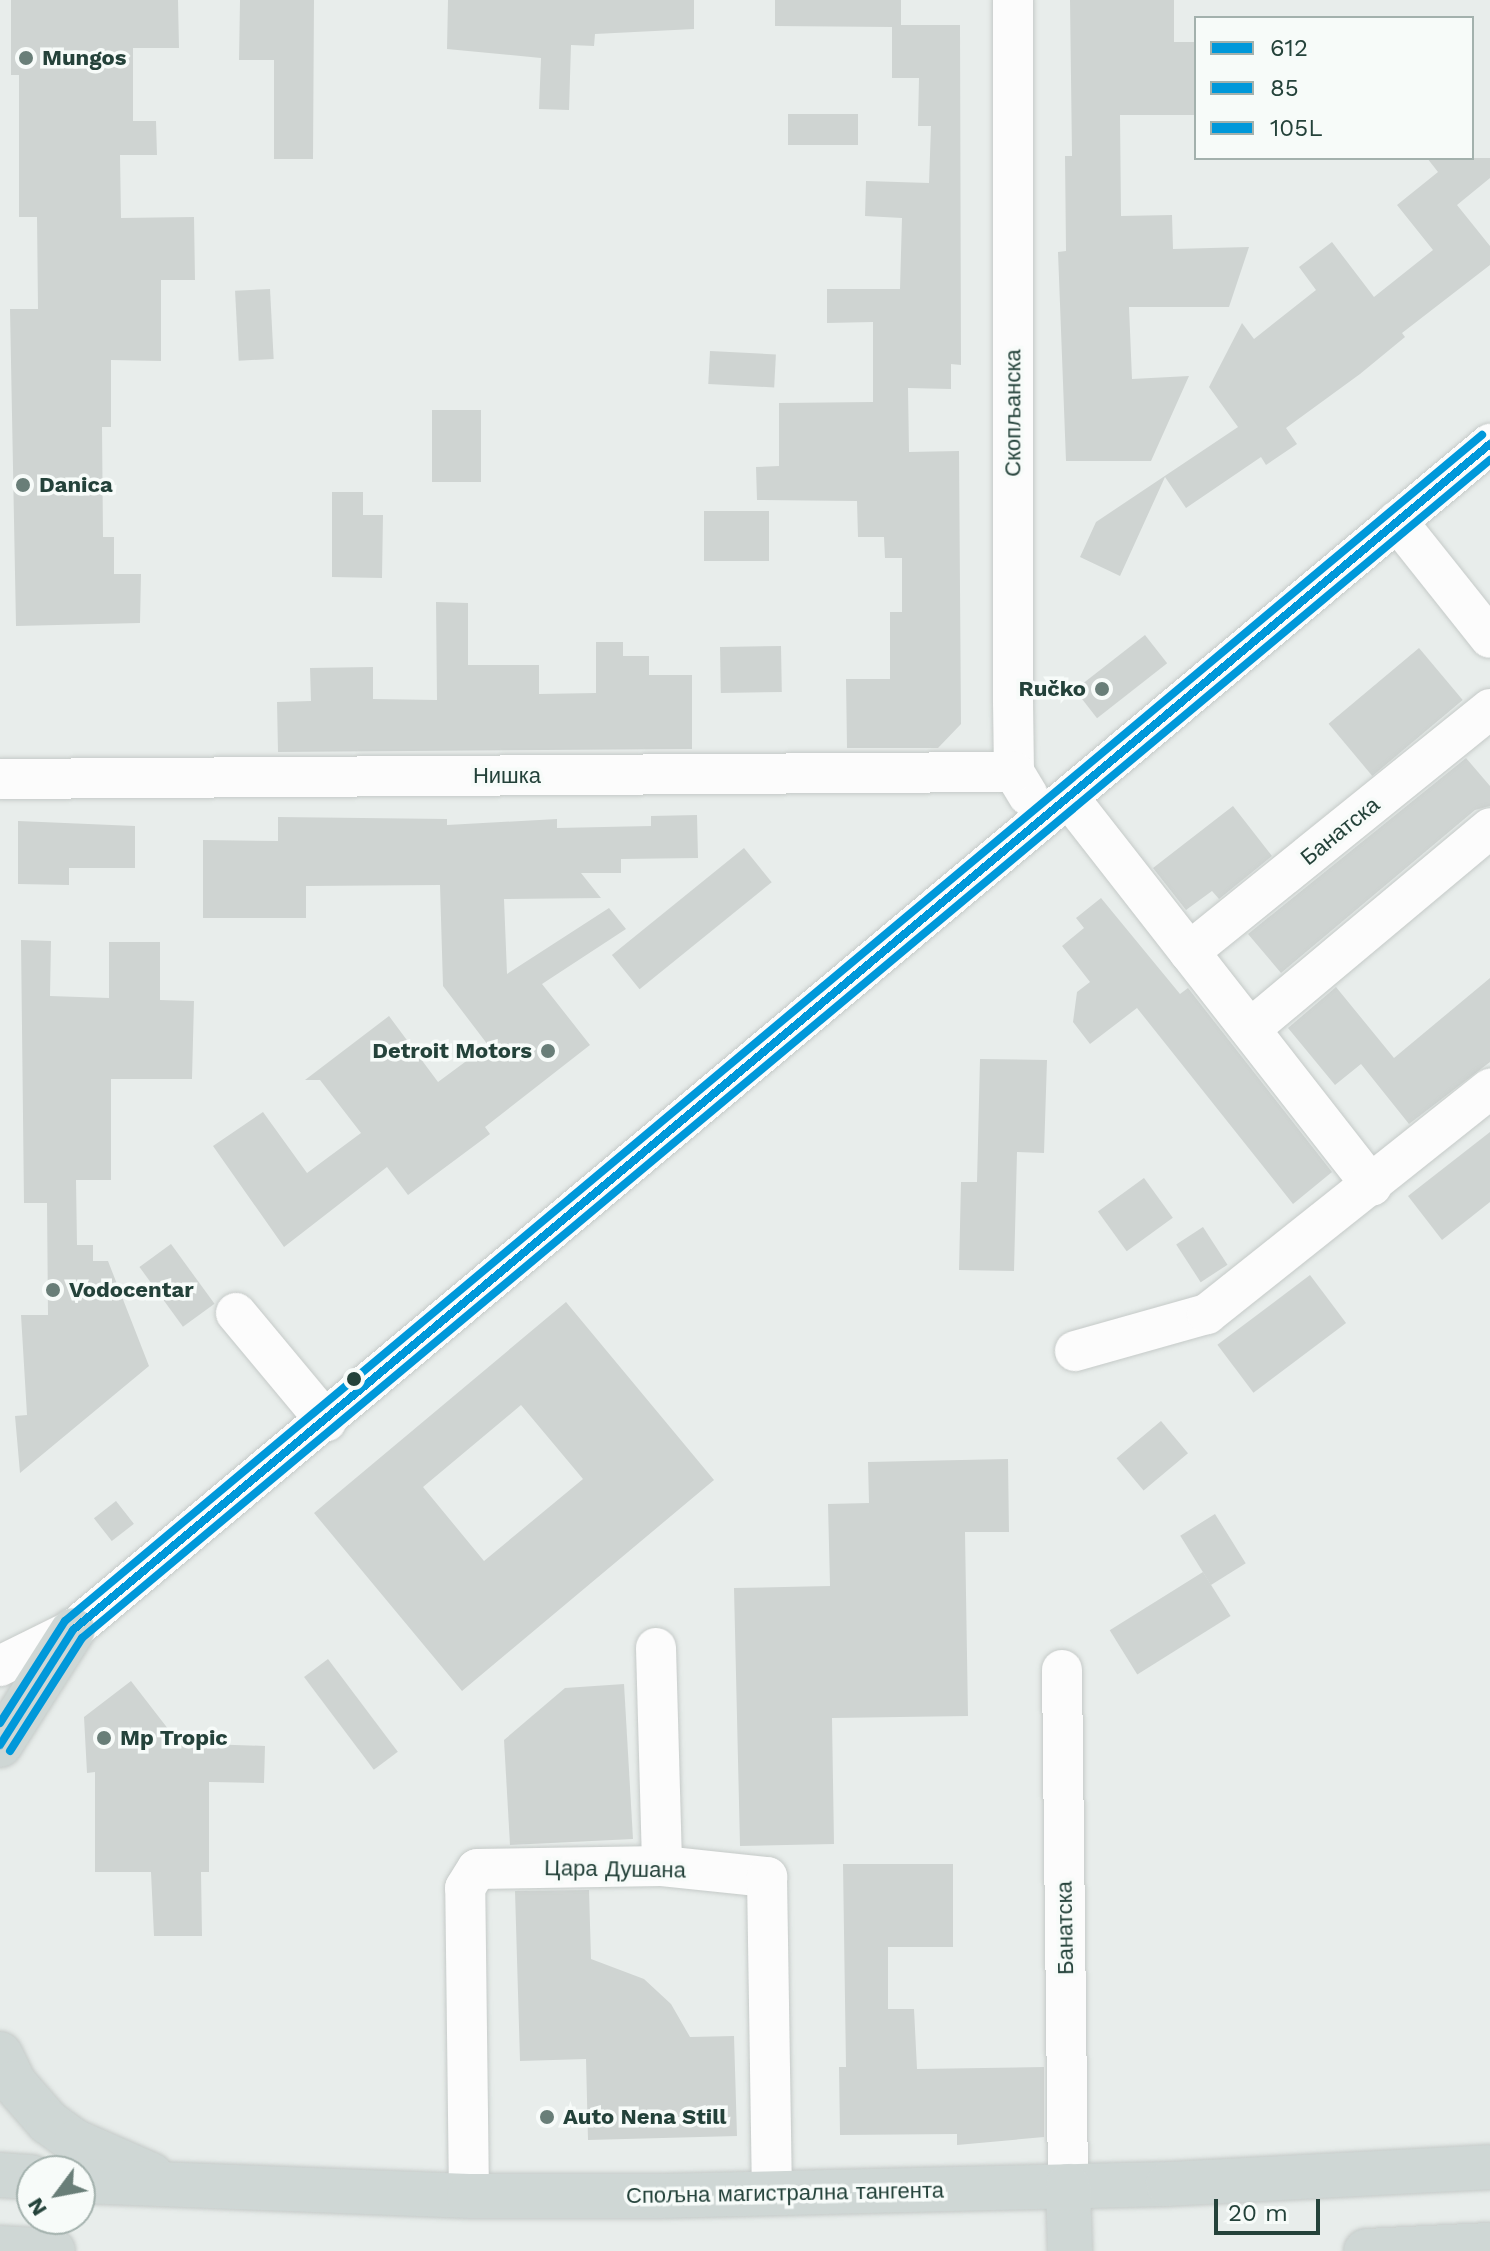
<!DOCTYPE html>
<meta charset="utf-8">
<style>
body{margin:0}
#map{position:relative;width:1490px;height:2251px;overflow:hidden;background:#e8edeb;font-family:"Work Sans",sans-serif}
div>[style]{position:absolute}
.building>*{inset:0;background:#cfd4d2;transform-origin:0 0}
.roads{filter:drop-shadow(0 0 2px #c5cac8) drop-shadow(0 0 2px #c5cac8)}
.minor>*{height:40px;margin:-20px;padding:0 20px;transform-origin:20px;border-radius:20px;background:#fcfcfc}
.major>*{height:44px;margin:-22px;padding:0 22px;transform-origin:22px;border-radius:22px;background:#cfd7d5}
.bus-1>*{height:8px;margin:-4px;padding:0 4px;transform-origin:4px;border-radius:4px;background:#0098da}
.bus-2>*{height:8px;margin:-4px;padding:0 4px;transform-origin:4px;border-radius:4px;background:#0098da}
.bus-3>*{height:8px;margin:-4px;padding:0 4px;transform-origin:4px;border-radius:4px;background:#0098da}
.dots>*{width:22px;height:22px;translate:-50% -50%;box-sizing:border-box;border:4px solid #f7fbf9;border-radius:50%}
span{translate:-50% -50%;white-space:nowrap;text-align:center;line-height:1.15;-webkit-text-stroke:7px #f7fbf9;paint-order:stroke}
.poi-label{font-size:22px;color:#24423a;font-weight:700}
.left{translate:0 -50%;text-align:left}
.right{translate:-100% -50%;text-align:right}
.street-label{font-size:22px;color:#24423a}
.legend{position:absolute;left:1194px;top:16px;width:280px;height:144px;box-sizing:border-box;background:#f7fbf9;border:2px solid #a3b1ad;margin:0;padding:10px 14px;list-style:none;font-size:24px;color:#24423a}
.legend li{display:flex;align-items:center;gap:16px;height:40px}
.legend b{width:40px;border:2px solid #a3b1ad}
.north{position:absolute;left:16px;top:2155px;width:80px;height:80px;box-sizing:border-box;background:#f7fbf9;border:2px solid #a3b1ad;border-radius:50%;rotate:238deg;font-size:22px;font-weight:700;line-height:32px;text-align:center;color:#24423a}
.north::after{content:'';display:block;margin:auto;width:28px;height:36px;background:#697e78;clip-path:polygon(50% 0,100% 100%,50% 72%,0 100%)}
.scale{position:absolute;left:1214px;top:2199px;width:106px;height:36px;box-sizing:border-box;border:4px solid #24423a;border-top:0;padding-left:10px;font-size:24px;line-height:28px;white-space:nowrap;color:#24423a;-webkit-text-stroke:6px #f7fbf9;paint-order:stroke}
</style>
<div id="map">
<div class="building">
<div style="clip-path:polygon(11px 0,178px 0,179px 48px,133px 48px,133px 121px,156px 121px,157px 155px,120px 155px,121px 218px,194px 217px,195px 280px,161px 280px,161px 361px,111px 360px,111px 427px,102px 427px,103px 537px,114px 537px,114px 574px,141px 574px,140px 623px,16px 626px,10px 309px,38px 309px,37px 217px,19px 217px,19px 75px,11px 75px)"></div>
<div style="clip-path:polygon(240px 0,314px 0,313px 159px,274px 159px,274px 60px,239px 60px)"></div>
<div style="clip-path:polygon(448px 0,694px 0,694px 29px,595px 34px,594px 46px,571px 45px,569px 110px,539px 109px,541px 58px,447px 49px)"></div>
<div style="clip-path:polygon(775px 0,901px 0,901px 25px,960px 25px,961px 365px,951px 364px,951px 389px,908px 388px,909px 452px,959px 451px,961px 724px,938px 748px,847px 748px,846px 679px,890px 679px,890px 612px,902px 612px,902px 558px,885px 558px,884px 537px,858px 537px,857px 501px,757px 500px,756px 467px,779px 466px,779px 403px,873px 402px,873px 322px,827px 323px,827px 289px,900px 289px,902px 218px,865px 216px,866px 181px,929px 183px,931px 126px,918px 126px,919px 78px,892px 78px,892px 27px,775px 26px)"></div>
<div style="clip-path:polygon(1070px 0,1174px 0,1174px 42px,1196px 42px,1196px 115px,1120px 115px,1121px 216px,1172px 215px,1173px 249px,1249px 247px,1229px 307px,1129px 307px,1132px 379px,1189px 376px,1151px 461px,1066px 461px,1058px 252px,1066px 251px,1065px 156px,1072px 156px)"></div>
<div style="left:788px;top:114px;width:70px;height:31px"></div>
<div style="clip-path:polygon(1427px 158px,1490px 158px,1490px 178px,1457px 205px,1490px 246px,1490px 265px,1402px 333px,1405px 337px,1360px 374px,1286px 428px,1297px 444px,1266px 465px,1261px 457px,1186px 508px,1165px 477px,1120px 576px,1080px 557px,1096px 522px,1238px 427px,1209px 387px,1242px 323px,1254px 339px,1316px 290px,1299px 267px,1332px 242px,1374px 297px,1433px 250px,1397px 205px,1438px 172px)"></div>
<div style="left:270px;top:289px;width:70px;height:35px;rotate:87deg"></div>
<div style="left:710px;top:351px;width:66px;height:33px;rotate:3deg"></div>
<div style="left:432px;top:410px;width:49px;height:72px"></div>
<div style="clip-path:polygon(332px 492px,363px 492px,363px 515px,383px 515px,382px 578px,332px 577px)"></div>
<div style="left:704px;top:511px;width:65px;height:50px"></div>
<div style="clip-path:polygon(436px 602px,468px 603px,468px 665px,539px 665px,539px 694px,596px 693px,596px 642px,623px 642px,623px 656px,649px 656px,649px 675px,692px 675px,692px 749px,278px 752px,277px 702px,311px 701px,310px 668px,373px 667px,373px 699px,437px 700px)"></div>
<div style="left:1145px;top:635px;width:36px;height:89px;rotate:52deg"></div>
<div style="left:781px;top:646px;width:46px;height:61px;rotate:89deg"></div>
<div style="left:1419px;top:648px;width:68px;height:118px;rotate:50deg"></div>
<div style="clip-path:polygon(1466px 758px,1490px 786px,1490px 806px,1475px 810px,1281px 973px,1248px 934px)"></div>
<div style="clip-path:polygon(1233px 806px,1272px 856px,1219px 899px,1212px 891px,1186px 910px,1153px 868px)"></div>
<div style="clip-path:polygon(697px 815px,698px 858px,621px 859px,621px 873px,581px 873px,601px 898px,504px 899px,507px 974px,609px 908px,626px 929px,542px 984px,590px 1045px,485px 1127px,490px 1134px,408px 1195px,387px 1167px,284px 1247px,213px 1146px,263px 1112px,307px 1173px,361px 1133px,320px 1080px,305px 1080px,389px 1016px,438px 1082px,488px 1045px,443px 986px,440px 885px,306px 886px,306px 918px,203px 918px,203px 840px,278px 841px,278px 817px,447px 819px,447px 825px,557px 819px,557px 828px,651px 826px,651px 816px)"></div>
<div style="clip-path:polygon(18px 821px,135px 826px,135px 868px,69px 868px,69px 885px,18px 884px)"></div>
<div style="left:744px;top:848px;width:44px;height:170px;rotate:51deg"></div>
<div style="clip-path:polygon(1101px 898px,1180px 994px,1188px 988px,1332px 1172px,1293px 1204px,1137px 1008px,1090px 1044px,1073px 1022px,1077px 992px,1090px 982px,1062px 946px,1084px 928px,1076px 918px)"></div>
<div style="clip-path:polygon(21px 940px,51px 941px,50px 996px,109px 998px,109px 942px,160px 942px,160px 1000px,194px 1001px,192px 1079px,111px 1079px,111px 1180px,76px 1180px,77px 1245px,93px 1245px,93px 1261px,108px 1261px,149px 1366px,20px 1473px,15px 1416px,27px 1415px,21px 1315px,48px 1315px,47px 1203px,24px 1203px)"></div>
<div style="clip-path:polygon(1490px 978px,1490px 1062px,1409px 1124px,1361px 1064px,1335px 1085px,1288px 1028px,1336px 987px,1394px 1058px)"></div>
<div style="clip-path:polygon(980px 1059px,1047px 1060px,1044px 1153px,1017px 1152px,1014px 1271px,959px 1270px,961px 1182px,977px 1182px)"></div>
<div style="clip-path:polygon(1490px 1132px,1490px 1202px,1442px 1240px,1408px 1196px)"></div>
<div style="left:1144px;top:1178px;width:49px;height:57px;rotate:54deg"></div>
<div style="left:1203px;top:1227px;width:45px;height:32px;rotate:57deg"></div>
<div style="left:171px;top:1244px;width:74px;height:39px;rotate:54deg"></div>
<div style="left:1310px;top:1275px;width:60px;height:116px;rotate:53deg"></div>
<div style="clip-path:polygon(evenodd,566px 1302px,714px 1480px,462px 1691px,314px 1513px,566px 1302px,521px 1405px,583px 1479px,484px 1561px,423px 1487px,521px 1405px)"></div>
<div style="left:1161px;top:1421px;width:42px;height:58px;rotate:50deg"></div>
<div style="clip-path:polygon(1008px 1459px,1009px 1532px,965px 1532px,968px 1716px,832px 1718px,834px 1844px,740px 1846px,734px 1588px,830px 1586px,828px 1504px,869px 1503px,868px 1462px)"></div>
<div style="left:116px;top:1501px;width:29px;height:28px;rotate:52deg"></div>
<div style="left:1215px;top:1514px;width:58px;height:41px;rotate:58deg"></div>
<div style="left:1203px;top:1572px;width:52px;height:110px;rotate:58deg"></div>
<div style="left:328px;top:1659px;width:116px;height:30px;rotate:53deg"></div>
<div style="clip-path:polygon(131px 1681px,179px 1743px,265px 1746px,264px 1783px,209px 1782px,209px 1872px,201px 1872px,202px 1936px,154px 1936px,151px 1872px,95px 1872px,95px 1772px,87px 1773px,84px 1717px)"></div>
<div style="clip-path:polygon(624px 1684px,633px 1839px,510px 1845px,504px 1740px,565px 1688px)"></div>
<div style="clip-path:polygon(843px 1864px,953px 1864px,953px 1947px,888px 1947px,888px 2009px,914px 2009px,917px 2069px,1044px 2067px,1044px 2137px,957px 2145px,957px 2134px,840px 2135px,839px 2067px,846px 2067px)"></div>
<div style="clip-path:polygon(589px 1890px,591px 1959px,644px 1979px,671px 2004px,690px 2037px,734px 2036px,737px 2136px,588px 2140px,586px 2059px,520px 2061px,515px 1891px)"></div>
</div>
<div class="roads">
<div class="minor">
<div style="left:1013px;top:0;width:701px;rotate:90deg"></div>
<div style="left:1013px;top:701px;width:71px;rotate:89.2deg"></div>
<div style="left:1014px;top:772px;width:27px;rotate:59deg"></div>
<div style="left:1397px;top:521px;width:149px;rotate:51.5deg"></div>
<div style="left:0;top:779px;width:1014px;rotate:-0.4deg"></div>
<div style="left:1069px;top:798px;width:492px;rotate:52deg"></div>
<div style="left:1189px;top:952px;width:387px;rotate:-38.9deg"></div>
<div style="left:1250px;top:1029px;width:313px;rotate:-39.9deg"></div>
<div style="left:236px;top:1313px;width:141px;rotate:50.2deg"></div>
<div style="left:1075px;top:1351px;width:137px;rotate:-15.7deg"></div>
<div style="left:1207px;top:1314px;width:362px;rotate:-38.5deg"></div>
<div style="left:656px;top:1648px;width:218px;rotate:88.4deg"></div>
<div style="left:0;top:1666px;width:81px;rotate:-26.3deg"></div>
<div style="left:73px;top:1630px;width:1848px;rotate:-39.93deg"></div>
<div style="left:1062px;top:1670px;width:516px;rotate:89.33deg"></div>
<div style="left:469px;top:2196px;width:308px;rotate:-90.7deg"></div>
<div style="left:465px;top:1888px;width:22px;rotate:-58deg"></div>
<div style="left:477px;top:1869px;width:185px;rotate:-0.9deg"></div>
<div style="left:662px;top:1866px;width:106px;rotate:6deg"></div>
<div style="left:767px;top:1877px;width:316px;rotate:89.1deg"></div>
</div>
<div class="major">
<div style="left:0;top:1745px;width:136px;rotate:-57.6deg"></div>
<div style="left:0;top:2054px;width:32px;rotate:64deg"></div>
<div style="left:14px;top:2083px;width:52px;rotate:48.9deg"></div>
<div style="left:48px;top:2122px;width:34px;rotate:36deg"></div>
<div style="left:76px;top:2142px;width:82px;rotate:23.7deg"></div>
<div style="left:0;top:2175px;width:32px;rotate:4deg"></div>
<div style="left:80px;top:2181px;width:389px;rotate:2.2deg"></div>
<div style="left:469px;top:2196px;width:192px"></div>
<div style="left:661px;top:2196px;width:507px;rotate:-1.36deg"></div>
<div style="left:1168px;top:2184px;width:322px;rotate:-3deg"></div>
<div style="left:1068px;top:2186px;width:65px;rotate:88.2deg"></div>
<div style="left:0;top:2248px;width:53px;rotate:3.2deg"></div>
<div style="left:1366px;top:2251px;width:124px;rotate:-2.8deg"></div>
</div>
</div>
<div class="bus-1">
<div style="left:0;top:1745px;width:136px;rotate:-57.6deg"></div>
<div style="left:73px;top:1630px;width:1848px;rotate:-39.93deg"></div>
</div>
<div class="bus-2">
<div style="left:10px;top:1751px;width:134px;rotate:-57.5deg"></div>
<div style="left:82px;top:1638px;width:1836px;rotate:-39.92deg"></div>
</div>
<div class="bus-3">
<div style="left:0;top:1723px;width:121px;rotate:-57.5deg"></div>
<div style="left:65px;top:1621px;width:1848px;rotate:-39.93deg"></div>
</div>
<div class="dots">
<div style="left:26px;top:58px;background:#697e78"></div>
<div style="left:23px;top:485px;background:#697e78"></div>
<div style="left:1102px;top:689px;background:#697e78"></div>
<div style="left:548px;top:1051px;background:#697e78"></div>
<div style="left:53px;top:1290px;background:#697e78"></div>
<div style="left:354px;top:1379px;background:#24423a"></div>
<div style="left:104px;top:1738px;background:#697e78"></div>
<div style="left:547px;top:2117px;background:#697e78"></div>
</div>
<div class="poi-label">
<span class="left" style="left:42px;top:58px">Mungos</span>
<span class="left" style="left:39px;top:485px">Danica</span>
<span class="right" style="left:1086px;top:689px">Ručko</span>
<span class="right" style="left:532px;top:1051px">Detroit Motors</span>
<span class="left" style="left:69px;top:1290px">Vodocentar</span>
<span class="left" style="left:120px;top:1738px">Mp Tropic</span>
<span class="left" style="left:563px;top:2117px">Auto Nena Still</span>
</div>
<div class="street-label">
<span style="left:1013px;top:413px;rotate:-90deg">Скопљанска</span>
<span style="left:507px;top:776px">Нишка</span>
<span style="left:1340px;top:831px;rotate:-39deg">Банатска</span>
<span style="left:615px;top:1869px;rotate:1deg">Цара Душана</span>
<span style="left:1065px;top:1928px;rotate:-91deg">Банатска</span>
<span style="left:785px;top:2193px;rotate:-1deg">Спољна магистрална тангента</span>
</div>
<ul class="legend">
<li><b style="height:10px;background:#0098da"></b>612</li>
<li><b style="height:10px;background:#0098da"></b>85</li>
<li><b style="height:10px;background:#0098da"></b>105L</li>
</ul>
<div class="north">N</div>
<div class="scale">20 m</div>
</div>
